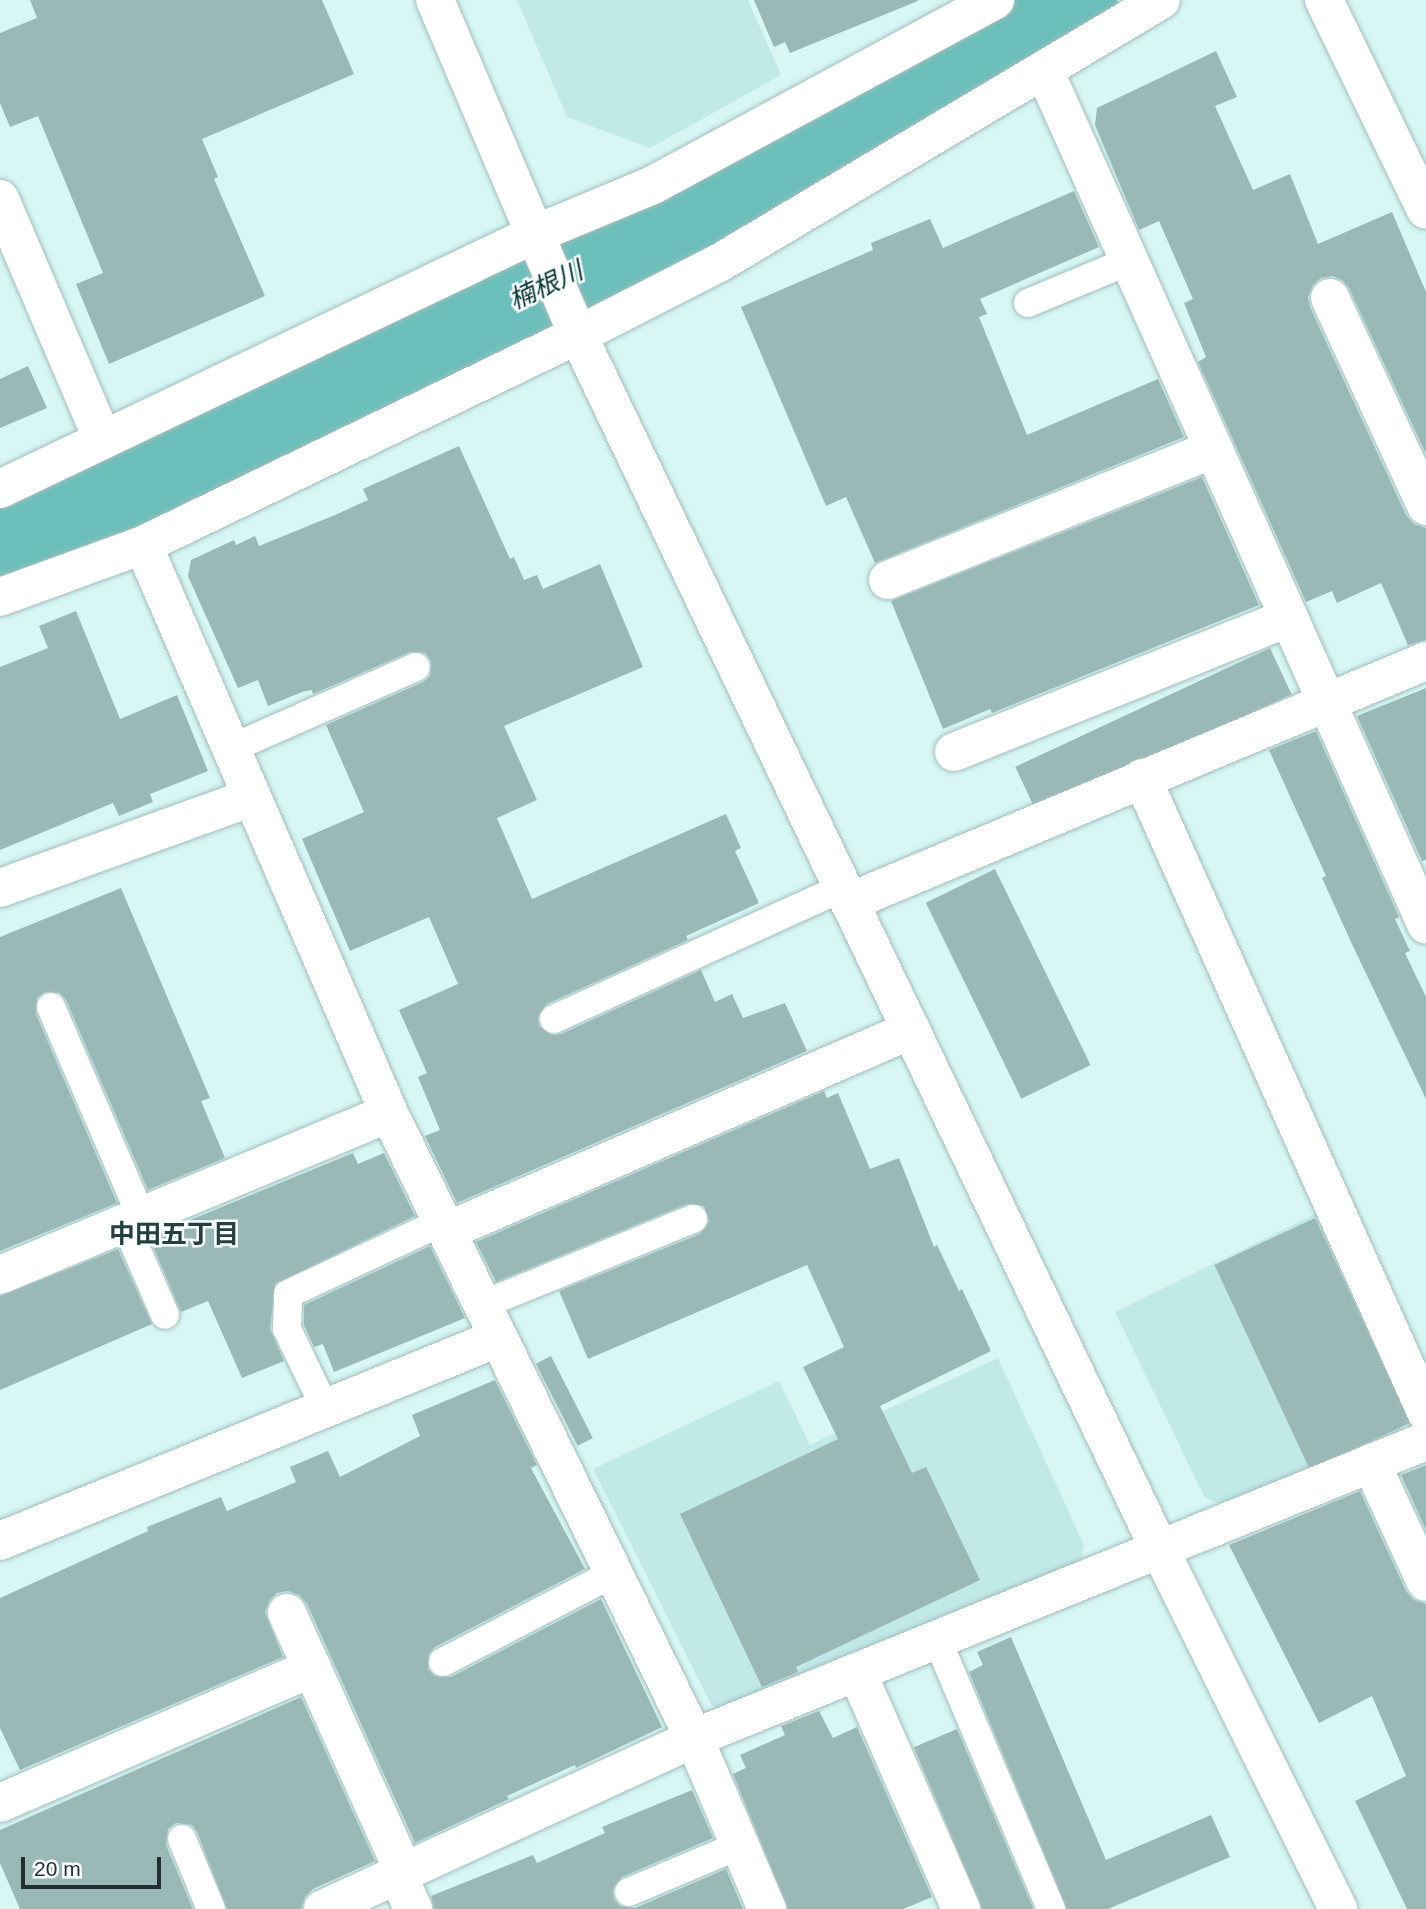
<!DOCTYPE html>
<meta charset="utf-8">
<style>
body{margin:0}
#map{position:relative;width:1426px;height:1909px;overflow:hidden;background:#d7f6f4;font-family:Arial,"Noto Sans JP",sans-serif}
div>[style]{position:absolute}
.built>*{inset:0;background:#c1e9e7}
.river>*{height:84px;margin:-42px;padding:0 42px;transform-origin:42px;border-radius:42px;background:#6dbfbb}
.building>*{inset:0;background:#9ab8b6;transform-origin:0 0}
.roads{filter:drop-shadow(0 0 2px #a0bebd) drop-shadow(0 0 2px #a0bebd)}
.lane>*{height:28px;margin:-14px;padding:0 14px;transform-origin:14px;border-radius:14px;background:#fff}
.street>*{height:38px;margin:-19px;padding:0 19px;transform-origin:19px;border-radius:19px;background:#fff}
.secondary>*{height:38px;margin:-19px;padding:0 19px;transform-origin:19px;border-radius:19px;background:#fff}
span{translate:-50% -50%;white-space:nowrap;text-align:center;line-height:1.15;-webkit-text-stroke:5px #f7fefd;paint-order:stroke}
.water-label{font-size:26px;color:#093332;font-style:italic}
.neighbourhood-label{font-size:26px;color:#26403f;font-weight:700}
.scale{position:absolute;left:21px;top:1857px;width:140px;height:32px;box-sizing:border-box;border:4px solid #243030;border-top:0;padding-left:9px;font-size:21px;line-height:24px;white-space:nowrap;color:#243030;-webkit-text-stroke:5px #f7fefd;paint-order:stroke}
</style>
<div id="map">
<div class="built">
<div style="clip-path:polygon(517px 0,748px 0,781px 75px,650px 148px,567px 117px)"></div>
<div style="clip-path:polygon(1319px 1212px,1409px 1416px,1401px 1432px,1223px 1504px,1205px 1498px,1115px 1312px)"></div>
<div style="clip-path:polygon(998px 1358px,1084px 1545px,1079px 1566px,729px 1711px,712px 1706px,593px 1469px,779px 1381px,810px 1445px)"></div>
</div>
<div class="river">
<div style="left:0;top:537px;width:127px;rotate:-22.1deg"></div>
<div style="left:118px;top:489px;width:565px;rotate:-25.34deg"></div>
<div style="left:629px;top:247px;width:303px;rotate:-28.3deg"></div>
<div style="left:896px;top:103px;width:207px;rotate:-29.9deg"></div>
</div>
<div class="building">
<div style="clip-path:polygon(30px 0,322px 0,354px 74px,202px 139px,218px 177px,214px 179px,265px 296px,109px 364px,76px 284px,103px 273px,38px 116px,10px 127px,0 103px,0 33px,37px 18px)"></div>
<div style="clip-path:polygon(754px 0,918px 0,918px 1px,790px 53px,785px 42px,774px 47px)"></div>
<div style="clip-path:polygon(1216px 51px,1237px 97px,1215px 106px,1253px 190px,1290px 174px,1318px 244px,1392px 212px,1426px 292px,1426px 454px,1349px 288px,1343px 281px,1333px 276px,1321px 278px,1313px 285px,1308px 297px,1310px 307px,1406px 515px,1414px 524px,1426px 528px,1426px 640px,1408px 645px,1381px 583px,1337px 603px,1332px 591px,1306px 602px,1198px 362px,1206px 357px,1184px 303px,1193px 299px,1159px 221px,1139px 230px,1095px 125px,1097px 108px)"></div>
<div style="clip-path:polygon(1074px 191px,1099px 247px,980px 299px,987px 314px,979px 317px,1027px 435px,1158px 379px,1184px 437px,875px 563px,846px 497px,826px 506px,741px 307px,873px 250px,871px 243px,930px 219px,943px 248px)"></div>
<div style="clip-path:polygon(28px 366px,47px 408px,0 428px,0 379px)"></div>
<div style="clip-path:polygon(459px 446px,510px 559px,514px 557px,524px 580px,537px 575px,543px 589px,600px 564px,643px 667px,504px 726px,537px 800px,497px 818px,532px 899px,726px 814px,741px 848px,735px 851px,759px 903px,686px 936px,688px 940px,547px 1004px,538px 1017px,539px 1026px,552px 1035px,561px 1034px,701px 970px,715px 1002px,732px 994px,743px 1018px,785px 1003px,807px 1051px,457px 1203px,425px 1136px,440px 1130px,418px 1077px,427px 1073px,399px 1010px,458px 984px,429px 917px,350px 951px,302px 839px,364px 812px,326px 725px,423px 682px,430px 676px,431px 661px,425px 653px,410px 652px,313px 694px,312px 690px,302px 692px,268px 706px,258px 680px,238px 688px,188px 576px,191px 560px,234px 540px,236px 545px,255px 536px,259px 546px,335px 515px,368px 500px,363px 489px)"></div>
<div style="clip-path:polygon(1202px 477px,1259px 605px,992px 713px,990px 709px,943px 729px,891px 601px)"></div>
<div style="clip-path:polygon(76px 611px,120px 719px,177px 695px,208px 771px,150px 794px,153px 802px,119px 816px,113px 803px,0 850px,0 667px,48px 648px,39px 626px)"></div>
<div style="left:1270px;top:648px;width:51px;height:281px;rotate:65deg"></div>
<div style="clip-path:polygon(1426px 688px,1426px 860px,1422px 861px,1357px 716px)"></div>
<div style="clip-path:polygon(1316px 731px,1399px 917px,1395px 919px,1410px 951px,1405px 953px,1426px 997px,1426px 1099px,1351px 942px,1322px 878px,1326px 876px,1269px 750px)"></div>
<div style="left:995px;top:869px;width:218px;height:77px;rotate:64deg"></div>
<div style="clip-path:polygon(121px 888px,210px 1098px,201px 1101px,225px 1158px,148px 1190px,66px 1000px,60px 993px,45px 992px,37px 998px,36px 1014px,117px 1203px,0 1251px,0 937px)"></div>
<div style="clip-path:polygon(824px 1091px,827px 1098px,838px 1093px,870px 1169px,899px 1158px,934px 1247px,937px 1245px,959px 1291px,962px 1289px,991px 1351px,880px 1406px,912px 1473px,926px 1467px,980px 1580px,796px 1667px,798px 1672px,762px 1687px,680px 1514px,838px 1439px,803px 1367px,844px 1347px,807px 1265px,588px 1359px,559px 1291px,700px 1234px,709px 1222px,704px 1206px,687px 1204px,496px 1282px,476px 1242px)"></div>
<div style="clip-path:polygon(353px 1153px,358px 1164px,384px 1153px,415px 1216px,275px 1284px,270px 1329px,284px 1361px,242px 1378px,208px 1301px,181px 1312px,149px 1237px)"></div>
<div style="left:1315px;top:1218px;width:226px;height:111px;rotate:65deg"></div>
<div style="clip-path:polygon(430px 1246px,465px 1318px,334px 1372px,323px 1344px,314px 1347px,304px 1325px,304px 1305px)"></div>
<div style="clip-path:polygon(118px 1249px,152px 1324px,0 1390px,0 1296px)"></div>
<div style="left:551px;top:1356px;width:92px;height:17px;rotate:63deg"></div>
<div style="clip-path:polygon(495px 1380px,537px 1465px,531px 1468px,585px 1569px,435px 1647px,429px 1654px,428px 1669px,435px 1676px,451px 1677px,601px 1599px,662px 1727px,576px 1768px,575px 1765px,507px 1796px,509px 1799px,415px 1843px,307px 1604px,299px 1595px,288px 1591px,277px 1593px,270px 1600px,265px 1612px,283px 1657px,20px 1770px,0 1728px,0 1598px,148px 1531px,147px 1527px,221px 1497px,227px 1511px,296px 1482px,290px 1467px,328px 1451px,340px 1477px,420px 1436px,412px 1415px)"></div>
<div style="clip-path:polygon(1426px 1465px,1426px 1530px,1401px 1475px)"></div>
<div style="clip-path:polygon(1360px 1491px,1406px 1591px,1414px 1600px,1426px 1604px,1426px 1909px,1407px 1909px,1355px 1801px,1406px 1776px,1372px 1696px,1319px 1723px,1229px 1545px)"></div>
<div style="clip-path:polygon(1011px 1637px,1106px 1860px,1211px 1815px,1230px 1857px,1108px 1909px,1067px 1909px,969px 1672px,983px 1665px,977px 1652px)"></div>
<div style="clip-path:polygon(301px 1697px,375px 1861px,313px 1889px,305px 1897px,301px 1909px,227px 1909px,197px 1832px,192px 1825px,176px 1823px,168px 1829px,166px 1845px,193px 1909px,20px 1909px,0 1863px,0 1830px)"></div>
<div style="clip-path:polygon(819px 1711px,833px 1738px,857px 1727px,932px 1897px,903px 1909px,788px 1909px,733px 1774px,746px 1768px,740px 1755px,785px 1735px,781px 1726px)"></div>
<div style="left:957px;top:1729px;width:195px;height:47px;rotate:67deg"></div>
<div style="clip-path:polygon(692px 1790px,713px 1838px,622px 1877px,613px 1889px,614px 1899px,620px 1906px,635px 1908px,726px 1869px,743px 1909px,434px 1909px,431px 1896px,533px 1855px,537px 1863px,605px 1833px,602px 1827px)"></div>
</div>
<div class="roads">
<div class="lane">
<div style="left:1028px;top:303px;width:109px;rotate:-22.6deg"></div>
<div style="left:230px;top:749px;width:203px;rotate:-23.8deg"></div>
<div style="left:51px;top:1007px;width:228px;rotate:66.7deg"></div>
<div style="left:554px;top:1019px;width:316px;rotate:-24.5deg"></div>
<div style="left:125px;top:1223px;width:100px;rotate:66.5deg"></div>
<div style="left:482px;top:1305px;width:228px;rotate:-22.2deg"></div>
<div style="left:325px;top:1408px;width:88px;rotate:-115.7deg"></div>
<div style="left:287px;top:1329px;width:35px;rotate:-88deg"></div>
<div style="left:288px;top:1294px;width:170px;rotate:-25.1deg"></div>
<div style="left:937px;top:1639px;width:293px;rotate:67.1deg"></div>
<div style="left:443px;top:1662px;width:193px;rotate:-27.5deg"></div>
<div style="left:182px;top:1839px;width:76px;rotate:67.5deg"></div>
<div style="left:629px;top:1892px;width:121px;rotate:-22.9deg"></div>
</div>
<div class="street">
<div style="left:1324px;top:0;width:233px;rotate:64.1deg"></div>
<div style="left:1044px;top:70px;width:936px;rotate:65.9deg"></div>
<div style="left:0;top:199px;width:262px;rotate:66.9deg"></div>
<div style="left:1330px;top:298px;width:229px;rotate:65.2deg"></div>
<div style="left:0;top:489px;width:590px;rotate:-25.48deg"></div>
<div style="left:533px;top:235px;width:130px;rotate:-22.6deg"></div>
<div style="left:653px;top:185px;width:389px;rotate:-28.4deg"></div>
<div style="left:143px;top:545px;width:619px;rotate:66.58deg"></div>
<div style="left:389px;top:1113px;width:695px;rotate:63.99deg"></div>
<div style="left:694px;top:1738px;width:186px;rotate:66.9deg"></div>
<div style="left:888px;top:580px;width:351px;rotate:-21.9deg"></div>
<div style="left:0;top:597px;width:152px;rotate:-20deg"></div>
<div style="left:143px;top:545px;width:483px;rotate:-25.8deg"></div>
<div style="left:578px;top:335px;width:158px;rotate:-27.1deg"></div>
<div style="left:719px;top:263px;width:514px;rotate:-30.75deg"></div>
<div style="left:954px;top:752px;width:361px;rotate:-21.9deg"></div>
<div style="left:1142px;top:778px;width:695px;rotate:65.87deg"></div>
<div style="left:0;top:888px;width:266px;rotate:-19.8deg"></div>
<div style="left:849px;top:902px;width:625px;rotate:-22.67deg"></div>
<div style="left:447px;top:1231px;width:506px;rotate:-23.42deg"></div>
<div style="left:0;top:1275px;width:421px;rotate:-22.6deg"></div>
<div style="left:1371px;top:1463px;width:131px;rotate:65.2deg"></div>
<div style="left:0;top:1541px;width:538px;rotate:-22.18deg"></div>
<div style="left:287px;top:1613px;width:284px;rotate:65.7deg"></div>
<div style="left:857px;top:1672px;width:259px;rotate:66.3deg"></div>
<div style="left:0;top:1803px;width:340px;rotate:-23.4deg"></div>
<div style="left:398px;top:1875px;width:37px;rotate:66deg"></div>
<div style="left:323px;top:1909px;width:409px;rotate:-24.7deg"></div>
<div style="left:694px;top:1738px;width:790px;rotate:-22.08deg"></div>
</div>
<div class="secondary">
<div style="left:435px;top:0;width:364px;rotate:66.9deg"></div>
<div style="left:578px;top:335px;width:1345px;rotate:64.41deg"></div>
<div style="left:1159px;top:1548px;width:403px;rotate:63.6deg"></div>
</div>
</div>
<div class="water-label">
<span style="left:546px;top:286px;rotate:-25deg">楠根川</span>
</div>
<div class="neighbourhood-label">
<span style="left:174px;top:1235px">中田五丁目</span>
</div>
<div class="scale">20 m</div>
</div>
